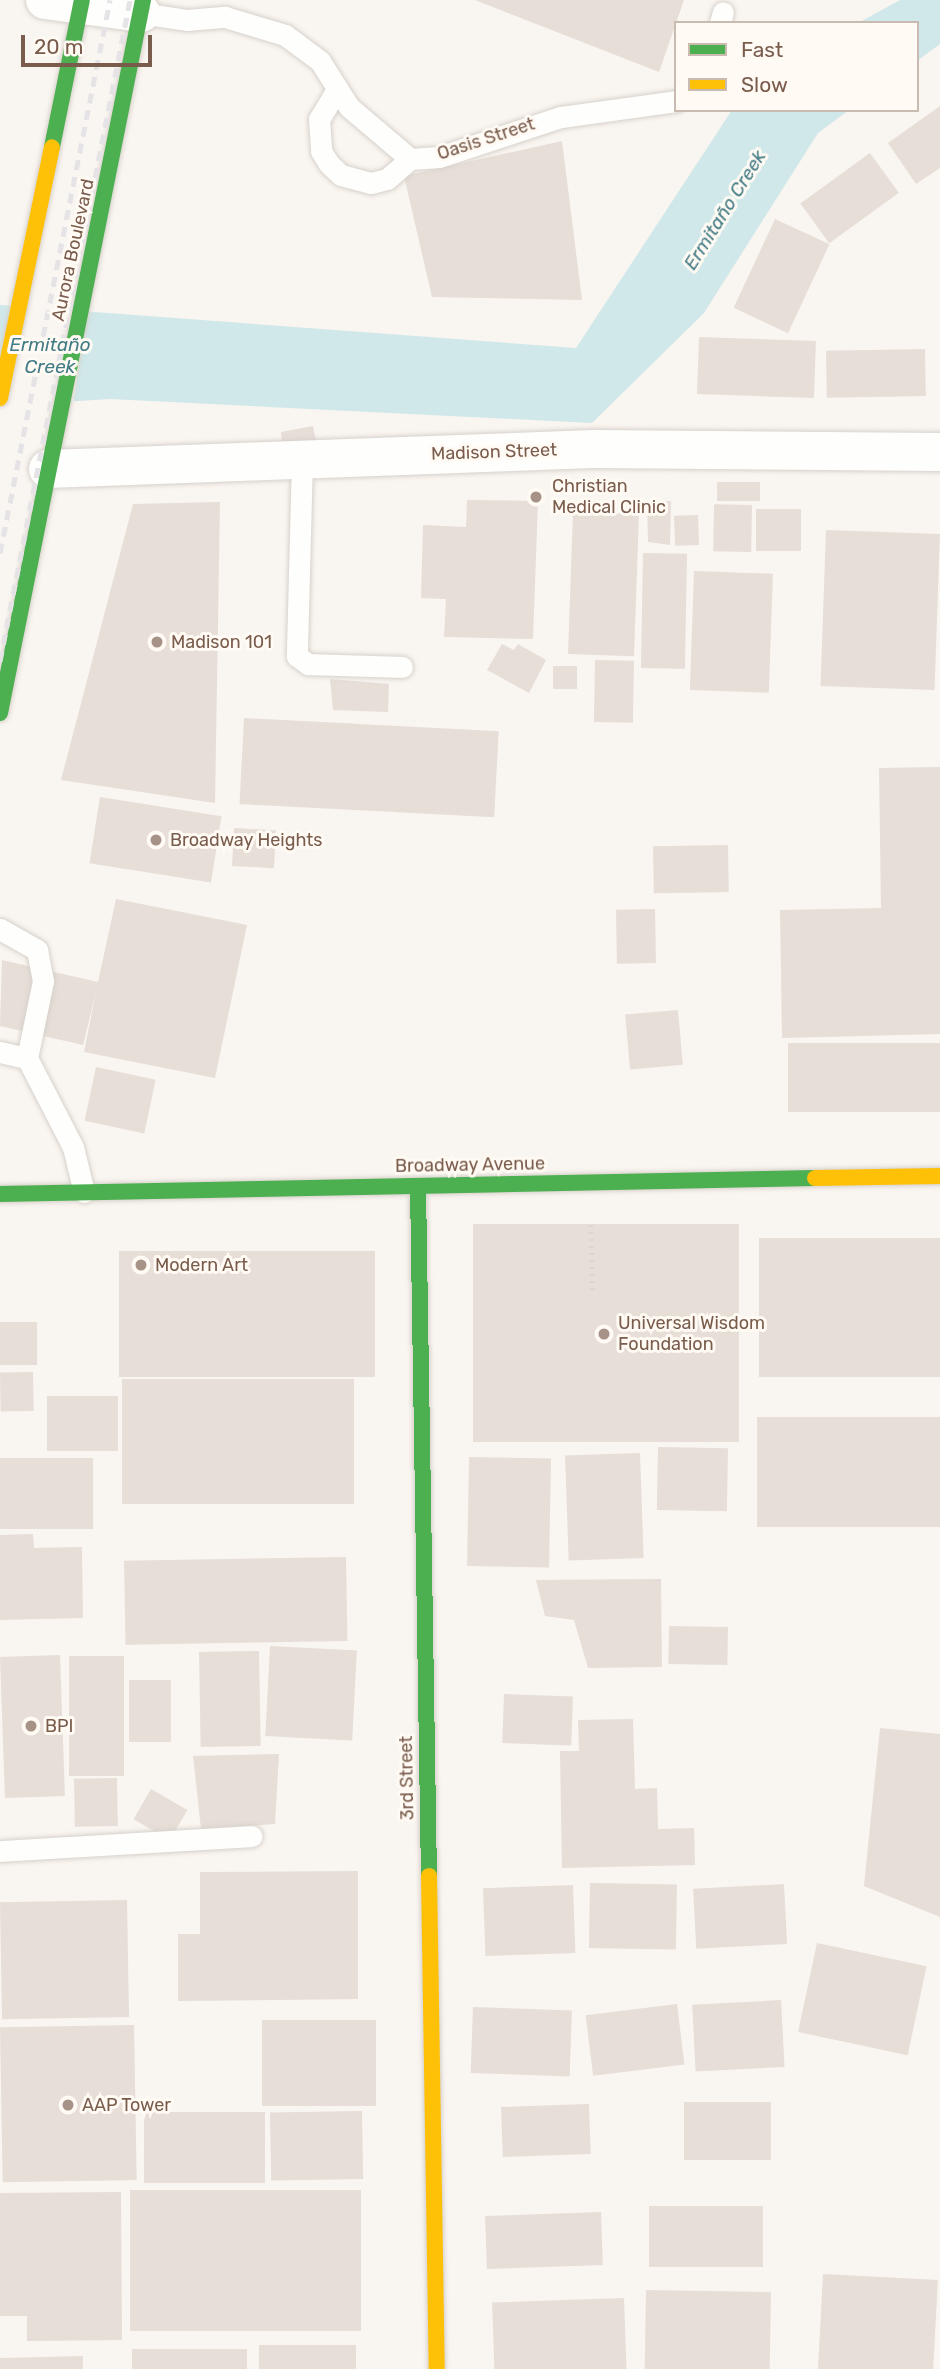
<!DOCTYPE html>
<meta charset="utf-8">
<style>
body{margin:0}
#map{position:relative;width:940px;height:2369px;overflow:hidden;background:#f9f5f0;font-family:Rubik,sans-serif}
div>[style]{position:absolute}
.water>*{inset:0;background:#d0e8ea}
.pier>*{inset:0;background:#f9f5f0}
.building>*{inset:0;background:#e6ded7;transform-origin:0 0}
.path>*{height:4.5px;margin-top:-2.25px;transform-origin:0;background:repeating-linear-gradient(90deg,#dcd5d0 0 2px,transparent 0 7px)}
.roads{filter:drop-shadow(0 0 2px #d7d1cb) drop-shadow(0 0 2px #d7d1cb)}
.lane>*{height:21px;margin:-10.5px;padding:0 10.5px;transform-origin:10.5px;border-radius:10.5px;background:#fefefd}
.street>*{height:38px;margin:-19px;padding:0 19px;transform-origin:19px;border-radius:19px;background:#fefefd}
.fast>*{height:16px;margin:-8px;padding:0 8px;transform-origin:8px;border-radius:8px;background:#4caf50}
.slow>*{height:16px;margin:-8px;padding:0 8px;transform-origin:8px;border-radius:8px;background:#ffc107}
.rail>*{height:5px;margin-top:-2.5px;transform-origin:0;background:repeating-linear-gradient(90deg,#e6e3e7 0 10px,transparent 0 17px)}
.dots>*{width:19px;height:19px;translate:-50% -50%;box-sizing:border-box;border:4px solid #fffaf3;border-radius:50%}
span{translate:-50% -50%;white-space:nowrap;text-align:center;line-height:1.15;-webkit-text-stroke:6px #fffaf3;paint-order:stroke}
.street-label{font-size:18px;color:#7a5c4d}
.poi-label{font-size:18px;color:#7a5c4d}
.left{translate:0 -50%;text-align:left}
.water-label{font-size:19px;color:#437c86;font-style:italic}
.legend{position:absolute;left:674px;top:21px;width:245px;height:91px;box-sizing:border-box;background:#fffaf3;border:2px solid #cabbb1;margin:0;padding:9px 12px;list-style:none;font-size:21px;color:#7a5c4d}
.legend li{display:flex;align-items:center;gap:14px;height:35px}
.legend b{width:35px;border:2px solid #cabbb1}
.scale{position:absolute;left:21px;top:35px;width:131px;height:32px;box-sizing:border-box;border:4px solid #7a5c4d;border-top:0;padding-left:9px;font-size:21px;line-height:24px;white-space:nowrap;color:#7a5c4d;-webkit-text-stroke:5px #fffaf3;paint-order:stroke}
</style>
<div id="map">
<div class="water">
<div style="clip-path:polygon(900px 0,940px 0,940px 44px,917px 61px,917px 23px,858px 23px)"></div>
<div style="clip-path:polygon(732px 110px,849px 110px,818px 133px,704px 313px,592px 423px,110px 399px,0 406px,0 305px,576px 348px)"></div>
</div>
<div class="pier">
<div style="clip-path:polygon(14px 302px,88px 308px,73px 405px,0 410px)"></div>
</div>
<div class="building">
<div style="clip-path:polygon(475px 0,684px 0,659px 72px)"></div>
<div style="clip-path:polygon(940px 106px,940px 168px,916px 184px,888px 143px)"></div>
<div style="clip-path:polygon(562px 141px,582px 300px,432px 297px,404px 176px)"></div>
<div style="left:870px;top:153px;width:49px;height:86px;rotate:54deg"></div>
<div style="left:775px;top:219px;width:60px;height:98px;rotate:25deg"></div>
<div style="left:699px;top:337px;width:117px;height:57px;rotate:2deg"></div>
<div style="left:925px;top:349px;width:47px;height:99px;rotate:89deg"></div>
<div style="clip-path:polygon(313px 426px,316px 441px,283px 449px,281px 432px)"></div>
<div style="left:760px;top:482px;width:19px;height:43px;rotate:90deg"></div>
<div style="clip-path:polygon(467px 500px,538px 501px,533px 639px,444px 637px,446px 599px,421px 598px,423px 525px,466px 527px)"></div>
<div style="clip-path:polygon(671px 501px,670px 545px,648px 542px,647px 503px)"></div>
<div style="clip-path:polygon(220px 502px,215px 803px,61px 780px,133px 504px)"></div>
<div style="left:752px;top:505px;width:47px;height:38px;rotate:91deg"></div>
<div style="left:756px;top:509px;width:45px;height:42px"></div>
<div style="left:573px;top:512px;width:66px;height:142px;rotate:2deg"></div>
<div style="left:698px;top:515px;width:30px;height:24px;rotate:88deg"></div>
<div style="left:826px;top:530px;width:114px;height:156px;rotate:2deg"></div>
<div style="left:643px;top:553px;width:44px;height:115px;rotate:1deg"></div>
<div style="left:694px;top:571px;width:79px;height:119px;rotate:2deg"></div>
<div style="clip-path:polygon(502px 644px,514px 650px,518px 644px,546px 660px,529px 693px,487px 670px)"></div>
<div style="left:595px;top:660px;width:39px;height:62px;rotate:1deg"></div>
<div style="left:553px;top:666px;width:24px;height:23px"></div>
<div style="clip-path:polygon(330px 679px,389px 684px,388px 712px,333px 710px)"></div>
<div style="left:244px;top:718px;width:255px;height:86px;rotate:3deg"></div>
<div style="clip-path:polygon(940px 767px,940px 1034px,782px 1038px,780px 910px,881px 908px,879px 768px)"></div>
<div style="left:100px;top:797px;width:123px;height:67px;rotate:9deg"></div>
<div style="left:234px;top:828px;width:42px;height:38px;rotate:3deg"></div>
<div style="left:728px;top:845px;width:47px;height:75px;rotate:89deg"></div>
<div style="clip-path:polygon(116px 899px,247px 925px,215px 1078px,84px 1052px,96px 992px,83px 1045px,0 1026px,2px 960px,98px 982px)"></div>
<div style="left:655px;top:909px;width:54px;height:39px;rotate:89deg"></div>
<div style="left:678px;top:1010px;width:55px;height:53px;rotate:85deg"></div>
<div style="left:940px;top:1043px;width:69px;height:152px;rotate:90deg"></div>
<div style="left:96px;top:1067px;width:61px;height:55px;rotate:12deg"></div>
<div style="left:739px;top:1224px;width:218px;height:266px;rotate:90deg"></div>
<div style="left:940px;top:1238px;width:139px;height:181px;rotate:90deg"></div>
<div style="left:375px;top:1251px;width:126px;height:256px;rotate:90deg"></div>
<div style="left:37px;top:1322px;width:43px;height:37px;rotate:90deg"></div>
<div style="left:33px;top:1372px;width:39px;height:33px;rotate:89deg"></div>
<div style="left:354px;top:1379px;width:125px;height:232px;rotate:90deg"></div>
<div style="left:118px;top:1396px;width:55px;height:71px;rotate:90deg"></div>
<div style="left:940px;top:1417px;width:110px;height:183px;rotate:90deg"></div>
<div style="left:658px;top:1447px;width:70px;height:63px;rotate:1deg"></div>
<div style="left:640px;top:1453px;width:105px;height:75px;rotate:88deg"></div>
<div style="left:469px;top:1457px;width:82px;height:109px;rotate:1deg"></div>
<div style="left:93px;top:1458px;width:71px;height:93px;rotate:90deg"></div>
<div style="clip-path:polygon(33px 1534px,34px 1548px,82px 1547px,83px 1618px,0 1620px,0 1535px)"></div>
<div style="left:346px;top:1557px;width:84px;height:222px;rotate:89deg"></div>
<div style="clip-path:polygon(661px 1579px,662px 1667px,588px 1668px,574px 1620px,545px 1616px,536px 1580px)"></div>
<div style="left:669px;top:1626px;width:59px;height:38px;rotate:1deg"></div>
<div style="left:270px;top:1646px;width:87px;height:90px;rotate:3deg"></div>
<div style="left:259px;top:1651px;width:95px;height:60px;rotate:89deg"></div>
<div style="left:60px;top:1655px;width:141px;height:60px;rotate:88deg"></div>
<div style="left:69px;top:1656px;width:55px;height:120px"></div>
<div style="left:129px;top:1680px;width:42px;height:62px"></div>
<div style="left:504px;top:1694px;width:69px;height:49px;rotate:2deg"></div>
<div style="clip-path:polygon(633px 1719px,635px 1789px,657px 1788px,658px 1829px,694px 1828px,695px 1865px,562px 1868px,560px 1751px,579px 1751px,578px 1720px)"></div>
<div style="clip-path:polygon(880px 1728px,940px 1734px,940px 1917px,864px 1886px)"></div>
<div style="clip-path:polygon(279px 1754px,275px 1824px,201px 1829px,193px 1756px)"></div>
<div style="left:117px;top:1778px;width:48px;height:43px;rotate:89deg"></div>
<div style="left:151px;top:1789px;width:42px;height:35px;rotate:30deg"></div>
<div style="clip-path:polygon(358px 1871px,358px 1999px,178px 2001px,178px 1934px,200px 1934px,200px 1872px)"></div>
<div style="left:590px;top:1883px;width:87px;height:65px;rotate:1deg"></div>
<div style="left:784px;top:1884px;width:60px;height:91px;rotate:87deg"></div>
<div style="left:573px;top:1885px;width:68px;height:90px;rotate:88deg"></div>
<div style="left:127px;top:1900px;width:117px;height:127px;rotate:89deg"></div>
<div style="left:817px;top:1943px;width:112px;height:91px;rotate:12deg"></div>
<div style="left:781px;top:2000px;width:67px;height:89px;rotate:87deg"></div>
<div style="left:677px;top:2004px;width:61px;height:92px;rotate:83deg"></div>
<div style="left:473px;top:2007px;width:99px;height:66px;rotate:2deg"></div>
<div style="left:376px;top:2020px;width:86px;height:114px;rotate:90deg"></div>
<div style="left:134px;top:2025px;width:155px;height:134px;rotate:89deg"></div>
<div style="left:684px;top:2102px;width:87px;height:58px"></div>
<div style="left:589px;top:2104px;width:50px;height:88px;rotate:88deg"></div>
<div style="left:362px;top:2111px;width:68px;height:92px;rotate:89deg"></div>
<div style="left:265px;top:2112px;width:71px;height:121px;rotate:90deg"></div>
<div style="left:361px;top:2190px;width:141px;height:231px;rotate:90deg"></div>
<div style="clip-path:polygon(121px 2192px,122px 2340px,27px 2341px,27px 2316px,0 2316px,0 2193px)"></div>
<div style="left:649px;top:2206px;width:114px;height:61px"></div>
<div style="left:601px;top:2212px;width:53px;height:116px;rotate:88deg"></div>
<div style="left:823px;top:2274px;width:115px;height:95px;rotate:3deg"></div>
<div style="left:646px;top:2290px;width:125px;height:79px;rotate:1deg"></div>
<div style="left:624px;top:2298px;width:71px;height:132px;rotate:88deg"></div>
<div style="left:259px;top:2345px;width:97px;height:24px"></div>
<div style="left:247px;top:2349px;width:20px;height:115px;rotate:90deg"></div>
<div style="clip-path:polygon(83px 2356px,83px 2369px,0 2369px,0 2358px)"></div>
</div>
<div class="path">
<div style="left:591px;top:1225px;width:66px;rotate:88.3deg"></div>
</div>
<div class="roads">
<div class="lane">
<div style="left:141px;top:13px;width:47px;rotate:8.7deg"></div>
<div style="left:187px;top:20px;width:38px;rotate:-5deg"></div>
<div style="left:225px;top:17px;width:63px;rotate:16.7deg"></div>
<div style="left:285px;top:35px;width:44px;rotate:36.6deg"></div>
<div style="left:320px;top:61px;width:54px;rotate:57.8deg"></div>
<div style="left:349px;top:107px;width:80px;rotate:40.4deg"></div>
<div style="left:410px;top:159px;width:29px;rotate:-4deg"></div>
<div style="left:439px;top:157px;width:128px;rotate:-18.2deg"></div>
<div style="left:561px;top:117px;width:116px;rotate:-7.9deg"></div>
<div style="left:720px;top:23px;width:11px;rotate:-75deg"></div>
<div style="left:336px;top:91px;width:33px;rotate:121deg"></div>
<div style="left:319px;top:119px;width:32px;rotate:86deg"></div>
<div style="left:321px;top:151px;width:15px;rotate:58deg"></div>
<div style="left:329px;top:164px;width:16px;rotate:43deg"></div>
<div style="left:341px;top:175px;width:31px;rotate:15deg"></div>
<div style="left:371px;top:183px;width:16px;rotate:-14deg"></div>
<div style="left:387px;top:179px;width:30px;rotate:-41deg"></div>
<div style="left:302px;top:459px;width:197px;rotate:91.5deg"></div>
<div style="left:297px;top:656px;width:14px;rotate:36deg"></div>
<div style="left:308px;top:664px;width:94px;rotate:1.8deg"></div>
<div style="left:0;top:929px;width:43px;rotate:29.6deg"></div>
<div style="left:37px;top:950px;width:32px;rotate:79deg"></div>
<div style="left:43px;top:981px;width:79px;rotate:101.7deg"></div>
<div style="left:27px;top:1058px;width:100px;rotate:62.7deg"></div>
<div style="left:73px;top:1147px;width:46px;rotate:76.3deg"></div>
<div style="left:0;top:1052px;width:28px;rotate:13deg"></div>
<div style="left:0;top:1851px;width:252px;rotate:-3.4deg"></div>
</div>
<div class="street">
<div style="left:45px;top:0;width:97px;rotate:7.7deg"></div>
<div style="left:48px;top:469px;width:546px;rotate:-2.1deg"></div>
<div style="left:594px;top:449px;width:346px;rotate:0.5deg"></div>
</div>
<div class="fast">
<div style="left:52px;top:147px;width:150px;rotate:-78.5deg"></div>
<div style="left:0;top:713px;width:727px;rotate:-78.66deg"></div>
<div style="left:418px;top:1186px;width:690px;rotate:89.09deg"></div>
<div style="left:0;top:1194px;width:815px;rotate:-1.12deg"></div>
</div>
<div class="slow">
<div style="left:0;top:398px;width:256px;rotate:-78.3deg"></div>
<div style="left:815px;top:1178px;width:125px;rotate:-0.9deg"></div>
<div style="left:429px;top:1876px;width:493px;rotate:89.1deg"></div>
</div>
</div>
<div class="rail">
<div style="left:0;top:553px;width:564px;rotate:-78.75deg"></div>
<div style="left:0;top:661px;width:674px;rotate:-78.87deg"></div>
</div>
<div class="dots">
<div style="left:536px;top:497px;background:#a69286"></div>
<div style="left:157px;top:642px;background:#a69286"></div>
<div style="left:156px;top:840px;background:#a69286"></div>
<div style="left:141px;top:1265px;background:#a69286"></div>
<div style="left:604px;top:1334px;background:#a69286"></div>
<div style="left:31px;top:1726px;background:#a69286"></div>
<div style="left:68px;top:2105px;background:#a69286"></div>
</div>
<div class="street-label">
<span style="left:486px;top:139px;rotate:-18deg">Oasis Street</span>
<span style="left:73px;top:250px;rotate:-78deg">Aurora Boulevard</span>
<span style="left:494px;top:452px;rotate:-2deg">Madison Street</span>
<span style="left:470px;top:1165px;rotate:-1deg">Broadway Avenue</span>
<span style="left:407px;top:1778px;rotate:-91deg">3rd Street</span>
</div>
<div class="poi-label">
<span class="left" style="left:552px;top:497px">Christian<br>Medical Clinic</span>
<span class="left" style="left:171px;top:642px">Madison 101</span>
<span class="left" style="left:170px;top:840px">Broadway Heights</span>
<span class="left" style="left:155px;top:1265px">Modern Art</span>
<span class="left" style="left:618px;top:1334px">Universal Wisdom<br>Foundation</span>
<span class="left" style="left:45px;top:1726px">BPI</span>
<span class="left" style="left:82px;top:2105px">AAP Tower</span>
</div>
<div class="water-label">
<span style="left:725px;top:210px;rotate:-58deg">Ermitaño Creek</span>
<span style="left:50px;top:356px">Ermitaño<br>Creek</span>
</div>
<ul class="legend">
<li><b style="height:9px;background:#4caf50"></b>Fast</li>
<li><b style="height:9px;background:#ffc107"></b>Slow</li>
</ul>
<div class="scale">20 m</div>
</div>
